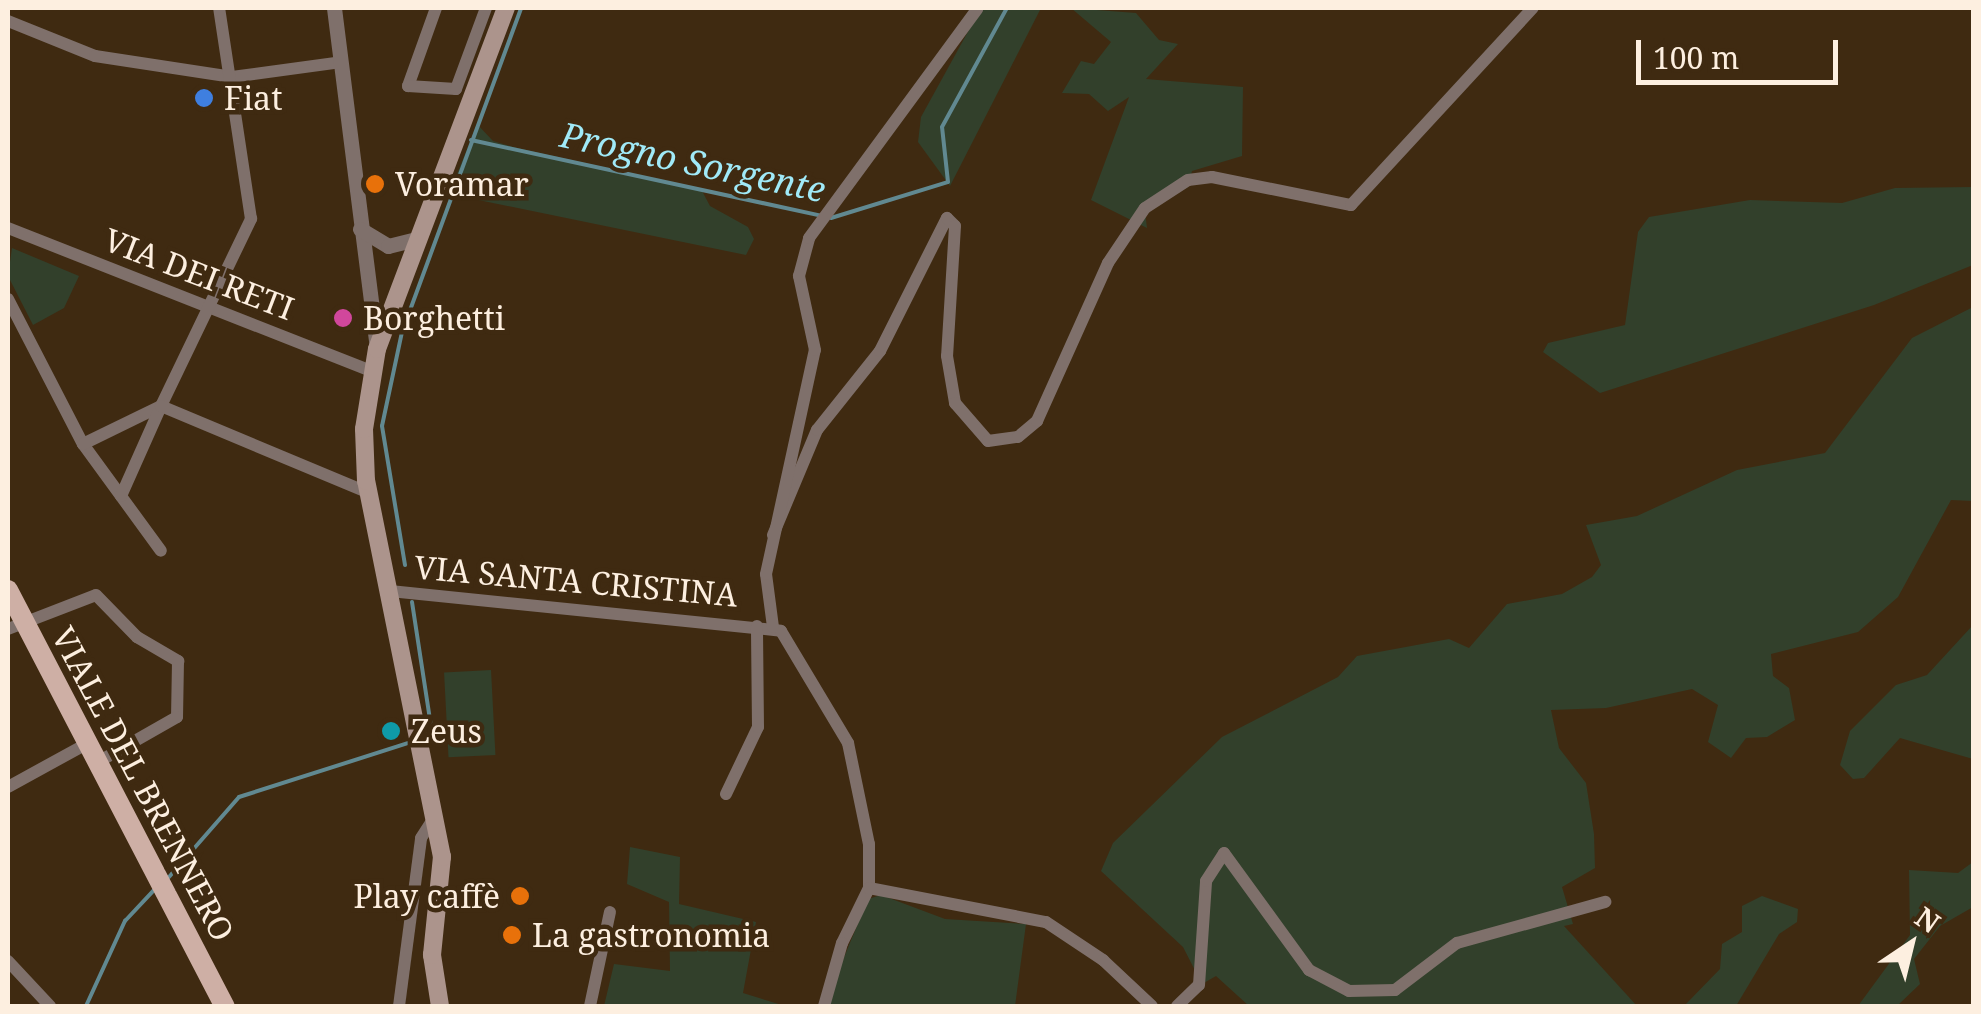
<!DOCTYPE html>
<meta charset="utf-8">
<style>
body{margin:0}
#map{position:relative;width:1981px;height:1014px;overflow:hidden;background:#3f2a11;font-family:"Noto Serif",serif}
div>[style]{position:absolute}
.green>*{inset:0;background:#32402b;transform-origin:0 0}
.stream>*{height:4px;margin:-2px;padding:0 2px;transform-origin:2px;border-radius:2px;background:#618991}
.minor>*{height:12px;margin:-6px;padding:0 6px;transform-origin:6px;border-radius:6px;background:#7f706b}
.tertiary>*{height:15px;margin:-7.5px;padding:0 7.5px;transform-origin:7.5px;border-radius:7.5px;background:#7f706b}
.secondary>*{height:18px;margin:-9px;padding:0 9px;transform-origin:9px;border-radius:9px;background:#ac948c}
.primary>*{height:20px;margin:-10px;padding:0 10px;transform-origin:10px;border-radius:10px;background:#ceafa5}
.dots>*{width:28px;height:28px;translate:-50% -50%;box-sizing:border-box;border:5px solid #3f2a11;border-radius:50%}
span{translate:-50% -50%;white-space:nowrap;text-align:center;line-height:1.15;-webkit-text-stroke:9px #3f2a11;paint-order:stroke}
.poi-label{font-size:32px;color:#fdefe0}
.left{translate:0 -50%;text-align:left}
.right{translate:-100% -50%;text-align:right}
.street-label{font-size:32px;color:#fdefe0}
.water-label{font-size:35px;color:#a0eaf8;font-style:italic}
.frame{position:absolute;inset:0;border:10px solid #fdefe0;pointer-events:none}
.north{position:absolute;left:1861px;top:894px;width:100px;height:100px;-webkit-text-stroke:8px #3f2a11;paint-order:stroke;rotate:35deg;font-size:28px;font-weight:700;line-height:40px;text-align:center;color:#fdefe0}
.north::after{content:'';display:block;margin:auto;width:35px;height:45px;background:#fdefe0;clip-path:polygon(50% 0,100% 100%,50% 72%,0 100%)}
.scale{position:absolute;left:1636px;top:40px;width:202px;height:45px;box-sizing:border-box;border:5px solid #fdefe0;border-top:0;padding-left:12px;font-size:30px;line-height:35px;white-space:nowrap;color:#fdefe0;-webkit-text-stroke:8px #3f2a11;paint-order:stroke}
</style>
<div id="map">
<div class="green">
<div style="clip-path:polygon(981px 8px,1041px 8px,950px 186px,918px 142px,921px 117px)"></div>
<div style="clip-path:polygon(1071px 8px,1136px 13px,1159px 40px,1178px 44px,1146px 79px,1243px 87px,1242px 156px,1192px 171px,1188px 187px,1145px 212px,1147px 228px,1091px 200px,1129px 97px,1108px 111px,1089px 94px,1062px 93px,1081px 61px,1094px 64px,1111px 42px)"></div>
<div style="clip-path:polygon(477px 124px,493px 141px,513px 147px,701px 189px,710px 206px,748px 227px,754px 239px,746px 255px,449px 194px)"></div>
<div style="clip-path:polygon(1973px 187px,1973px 265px,1874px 305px,1600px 393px,1543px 352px,1548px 343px,1625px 325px,1638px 232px,1649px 217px,1750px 200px,1842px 203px,1895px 188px)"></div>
<div style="clip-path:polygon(12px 248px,79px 276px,64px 308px,33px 325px,8px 276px)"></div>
<div style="clip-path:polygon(1973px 307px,1973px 501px,1951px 500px,1898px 597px,1858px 632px,1771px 654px,1773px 676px,1789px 688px,1795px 720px,1767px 737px,1746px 738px,1731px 758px,1708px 742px,1718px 705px,1692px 689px,1606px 708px,1551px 710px,1559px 748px,1586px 783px,1594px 834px,1595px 868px,1562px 887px,1573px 924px,1564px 926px,1637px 1006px,1249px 1006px,1216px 976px,1202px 984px,1183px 947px,1101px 871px,1113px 843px,1222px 737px,1338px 677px,1357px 656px,1449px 639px,1469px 648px,1507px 604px,1562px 594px,1592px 577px,1601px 565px,1586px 525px,1637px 516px,1737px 470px,1825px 453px,1912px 338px)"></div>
<div style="clip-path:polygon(1973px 625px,1973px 759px,1900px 738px,1864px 778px,1853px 779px,1840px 765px,1850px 731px,1896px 685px,1927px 675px)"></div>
<div style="left:491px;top:670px;width:85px;height:47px;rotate:87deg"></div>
<div style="clip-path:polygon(630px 847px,680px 857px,679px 904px,756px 922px,743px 993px,785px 1006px,604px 1006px,614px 964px,670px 971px,669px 902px,627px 884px)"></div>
<div style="clip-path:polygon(1973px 862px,1973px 907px,1940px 926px,1914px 959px,1920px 984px,1897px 1006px,1858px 1006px,1910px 935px,1909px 870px,1958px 873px)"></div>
<div style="clip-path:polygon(881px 895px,945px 919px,1026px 924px,1015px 1006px,824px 1006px,868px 899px)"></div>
<div style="clip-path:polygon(1762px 896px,1798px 909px,1797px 922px,1779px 934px,1736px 1006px,1684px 1006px,1720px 969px,1722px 944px,1742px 932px,1742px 906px)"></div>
</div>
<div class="stream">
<div style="left:471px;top:140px;width:359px;rotate:12.2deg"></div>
<div style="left:831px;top:218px;width:122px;rotate:-17.1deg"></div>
<div style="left:948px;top:182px;width:55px;rotate:-96.2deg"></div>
<div style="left:942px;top:127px;width:136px;rotate:-61.4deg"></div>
<div style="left:405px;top:565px;width:141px;rotate:-99.4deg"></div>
<div style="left:382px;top:426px;width:96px;rotate:-78deg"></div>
<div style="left:402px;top:332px;width:345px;rotate:-69.8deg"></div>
<div style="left:412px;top:602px;width:132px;rotate:81.3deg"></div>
<div style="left:169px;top:877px;width:106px;rotate:-48.8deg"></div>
<div style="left:239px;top:797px;width:177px;rotate:-17.7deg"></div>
<div style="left:86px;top:1006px;width:94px;rotate:-65.4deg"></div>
<div style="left:125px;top:921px;width:42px;rotate:-46.9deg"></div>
</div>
<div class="minor">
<div style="left:436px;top:8px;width:83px;rotate:109.7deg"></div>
<div style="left:408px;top:86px;width:48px;rotate:3.6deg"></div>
<div style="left:456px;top:89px;width:86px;rotate:-69.7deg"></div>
<div style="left:8px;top:21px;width:94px;rotate:21.9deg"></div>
<div style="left:95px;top:56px;width:139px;rotate:8.7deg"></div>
<div style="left:232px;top:77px;width:110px;rotate:-7.8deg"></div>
<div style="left:8px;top:228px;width:390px;rotate:21.5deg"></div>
<div style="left:8px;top:299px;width:163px;rotate:62.7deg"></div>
<div style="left:83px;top:444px;width:132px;rotate:53.9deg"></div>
<div style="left:83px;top:444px;width:87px;rotate:-26deg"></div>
<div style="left:161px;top:406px;width:208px;rotate:-64.3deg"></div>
<div style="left:251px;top:219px;width:213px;rotate:-98.6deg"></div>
<div style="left:121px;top:496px;width:98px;rotate:-66deg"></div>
<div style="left:161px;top:406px;width:225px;rotate:22.7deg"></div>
<div style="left:773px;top:535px;width:114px;rotate:-67.3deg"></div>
<div style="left:817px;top:430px;width:101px;rotate:-51.4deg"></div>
<div style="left:880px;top:351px;width:149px;rotate:-63.3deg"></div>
<div style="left:947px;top:218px;width:11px;rotate:45deg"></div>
<div style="left:955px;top:226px;width:130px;rotate:93.5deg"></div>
<div style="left:947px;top:356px;width:48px;rotate:80.3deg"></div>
<div style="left:955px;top:403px;width:50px;rotate:49deg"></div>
<div style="left:988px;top:441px;width:30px;rotate:-8deg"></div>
<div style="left:1018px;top:437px;width:25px;rotate:-40deg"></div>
<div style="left:1037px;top:421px;width:173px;rotate:-65.8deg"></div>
<div style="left:1108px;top:263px;width:66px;rotate:-56.1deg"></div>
<div style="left:1145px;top:208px;width:51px;rotate:-33.1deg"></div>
<div style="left:1188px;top:180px;width:24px;rotate:-7deg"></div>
<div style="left:1212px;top:177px;width:142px;rotate:11.4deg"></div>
<div style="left:1351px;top:205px;width:268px;rotate:-47.3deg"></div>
<div style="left:390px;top:591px;width:393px;rotate:5.8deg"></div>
<div style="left:781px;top:631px;width:131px;rotate:59.1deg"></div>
<div style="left:848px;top:743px;width:103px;rotate:78.3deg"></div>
<div style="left:869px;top:844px;width:44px;rotate:90deg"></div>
<div style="left:869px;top:888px;width:61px;rotate:116.1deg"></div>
<div style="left:842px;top:943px;width:66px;rotate:105.9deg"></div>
<div style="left:773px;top:627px;width:53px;rotate:-97.5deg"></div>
<div style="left:766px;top:574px;width:229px;rotate:-77.7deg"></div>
<div style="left:815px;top:350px;width:76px;rotate:-102.2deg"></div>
<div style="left:799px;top:276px;width:39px;rotate:-75deg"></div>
<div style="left:809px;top:238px;width:284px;rotate:-53.7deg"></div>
<div style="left:8px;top:629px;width:94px;rotate:-21.1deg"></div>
<div style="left:96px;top:595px;width:59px;rotate:45.7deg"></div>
<div style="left:137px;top:637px;width:48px;rotate:30.3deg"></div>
<div style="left:178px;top:661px;width:56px;rotate:91deg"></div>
<div style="left:177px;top:717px;width:91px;rotate:150.3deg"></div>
<div style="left:8px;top:787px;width:91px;rotate:-28.8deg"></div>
<div style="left:726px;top:794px;width:74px;rotate:-64.5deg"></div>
<div style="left:758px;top:727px;width:101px;rotate:-90.6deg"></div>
<div style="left:869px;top:888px;width:180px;rotate:10.9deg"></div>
<div style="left:1046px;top:922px;width:69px;rotate:33.7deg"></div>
<div style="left:1103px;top:960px;width:67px;rotate:43.2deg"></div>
<div style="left:8px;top:961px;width:62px;rotate:47deg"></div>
<div style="left:399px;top:1006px;width:169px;rotate:-82.5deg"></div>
<div style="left:421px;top:838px;width:27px;rotate:-57deg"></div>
<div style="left:590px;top:1006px;width:96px;rotate:-78deg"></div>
<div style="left:1177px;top:1006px;width:30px;rotate:-44deg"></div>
<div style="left:1199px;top:985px;width:104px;rotate:-86.1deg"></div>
<div style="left:1206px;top:881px;width:33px;rotate:-57deg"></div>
<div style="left:1224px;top:853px;width:145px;rotate:54deg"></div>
<div style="left:1309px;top:970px;width:45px;rotate:27.7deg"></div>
<div style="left:1349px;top:991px;width:46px;rotate:-1.2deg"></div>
<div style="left:1395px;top:990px;width:78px;rotate:-37.2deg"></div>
<div style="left:1457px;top:943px;width:154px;rotate:-15.5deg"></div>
</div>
<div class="tertiary">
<div style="left:334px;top:8px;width:344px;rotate:82.8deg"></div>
<div style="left:360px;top:229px;width:33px;rotate:31deg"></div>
<div style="left:388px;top:246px;width:30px;rotate:-14deg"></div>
</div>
<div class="secondary">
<div style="left:440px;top:1006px;width:52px;rotate:-98.9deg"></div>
<div style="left:432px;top:955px;width:99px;rotate:-84.2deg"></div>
<div style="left:442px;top:857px;width:384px;rotate:-101.4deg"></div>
<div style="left:366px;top:481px;width:52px;rotate:-92.2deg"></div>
<div style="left:364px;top:429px;width:81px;rotate:-80.8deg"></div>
<div style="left:377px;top:349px;width:365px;rotate:-69.3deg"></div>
</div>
<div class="primary">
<div style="left:8px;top:590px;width:469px;rotate:62.5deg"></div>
</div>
<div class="dots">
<div style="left:204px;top:98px;background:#3f7fe0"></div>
<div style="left:375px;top:184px;background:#e8710a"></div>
<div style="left:343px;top:318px;background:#d1479c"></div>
<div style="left:391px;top:731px;background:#0f9aa8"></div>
<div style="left:520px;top:896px;background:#e8710a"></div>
<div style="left:512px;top:935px;background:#e8710a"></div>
</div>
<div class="poi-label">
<span class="left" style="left:224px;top:98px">Fiat</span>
<span class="left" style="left:395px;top:184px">Voramar</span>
<span class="left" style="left:363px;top:318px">Borghetti</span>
<span class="left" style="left:411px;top:731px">Zeus</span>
<span class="right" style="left:500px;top:896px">Play caffè</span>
<span class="left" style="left:532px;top:935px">La gastronomia</span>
</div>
<div class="street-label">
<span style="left:199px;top:274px;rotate:21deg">VIA DEI RETI</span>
<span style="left:576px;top:581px;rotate:5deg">VIA SANTA CRISTINA</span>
<span style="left:143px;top:784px;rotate:62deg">VIALE DEL BRENNERO</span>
</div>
<div class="water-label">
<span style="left:693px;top:162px;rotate:12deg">Progno Sorgente</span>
</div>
<div class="frame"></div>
<div class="north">N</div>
<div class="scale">100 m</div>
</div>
